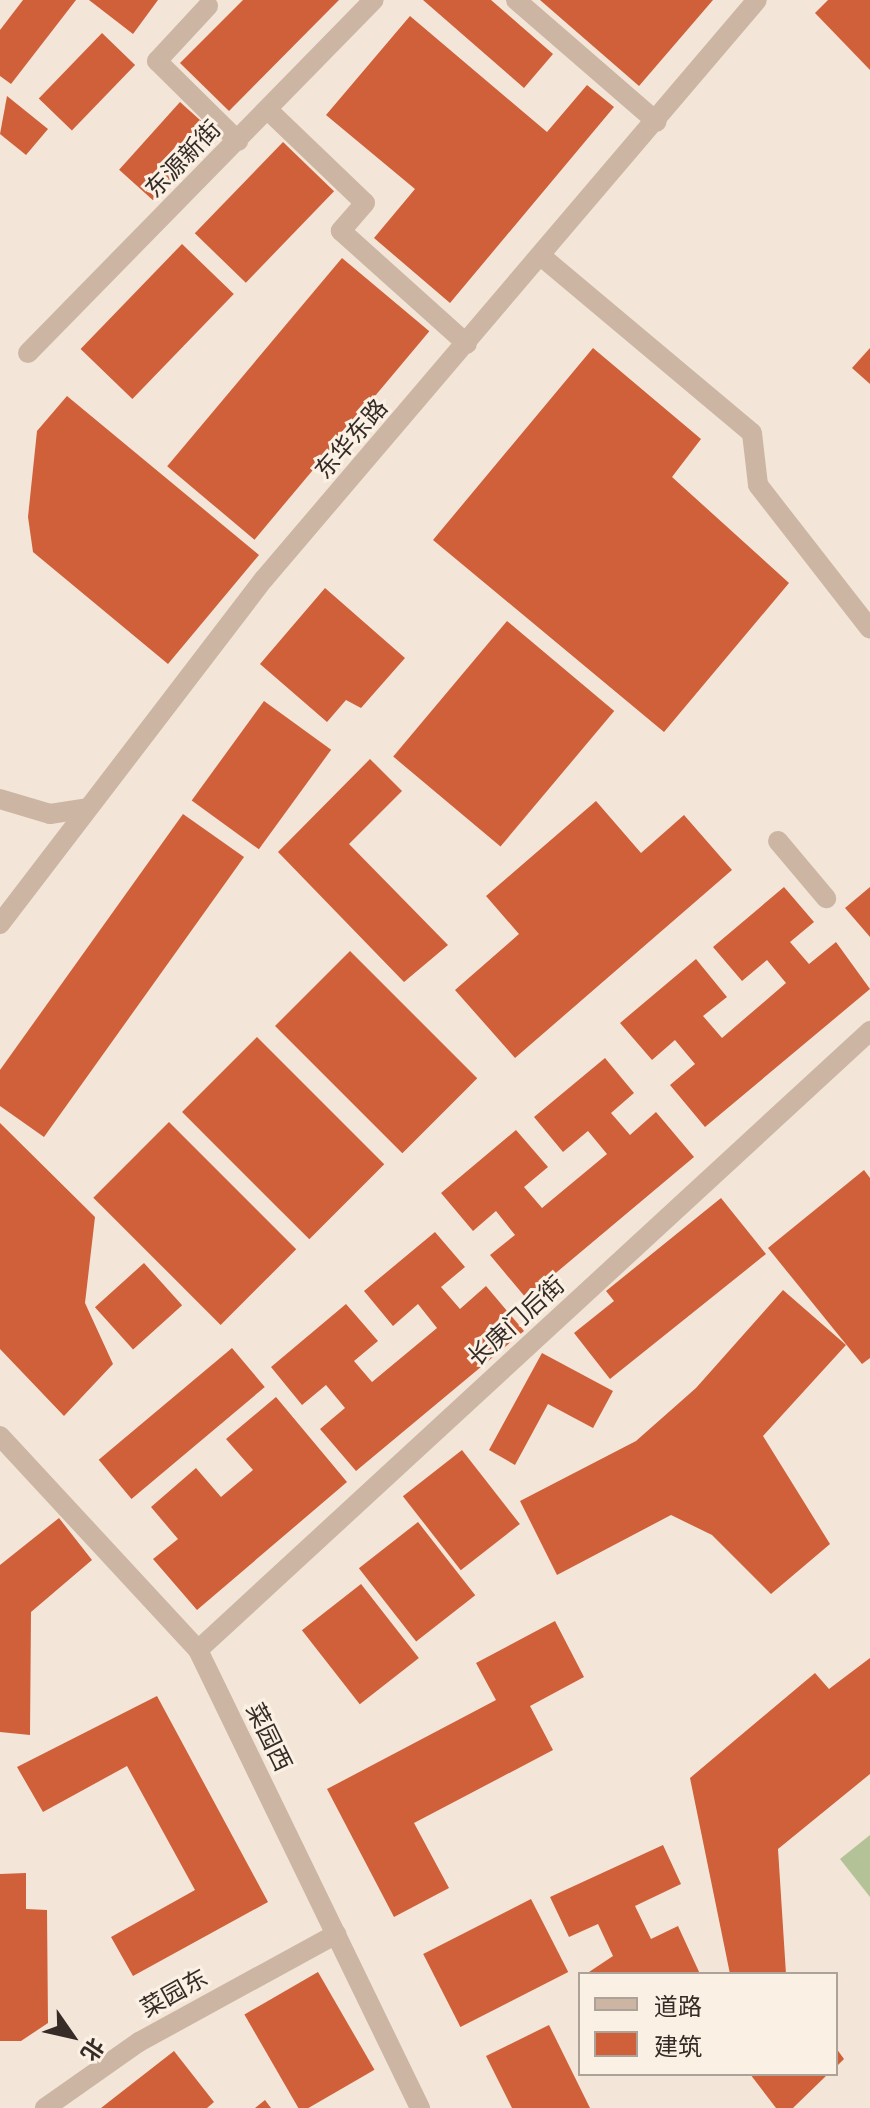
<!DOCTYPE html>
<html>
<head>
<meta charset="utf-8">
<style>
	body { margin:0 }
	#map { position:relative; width:870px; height:2108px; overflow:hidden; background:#f3e6d8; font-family:Montserrat,"Noto Sans SC",sans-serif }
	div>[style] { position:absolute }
	.green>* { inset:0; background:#b3c397 }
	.building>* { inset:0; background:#cf6039; transform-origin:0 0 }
	.service>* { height:20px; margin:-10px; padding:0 10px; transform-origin:10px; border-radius:10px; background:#ccb6a3 }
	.minor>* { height:20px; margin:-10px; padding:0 10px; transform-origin:10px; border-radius:10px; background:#ccb6a3 }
	.tertiary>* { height:20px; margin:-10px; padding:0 10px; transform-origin:10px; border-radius:10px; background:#ccb6a3 }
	span { translate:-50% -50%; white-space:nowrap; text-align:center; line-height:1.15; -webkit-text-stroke:6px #faf1e4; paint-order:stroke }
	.street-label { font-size:24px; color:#362b26 }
	.legend { position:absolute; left:578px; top:1972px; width:260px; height:104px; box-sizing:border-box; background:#faf1e4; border:2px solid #aca298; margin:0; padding:10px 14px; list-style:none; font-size:24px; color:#362b26 }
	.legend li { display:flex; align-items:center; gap:16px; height:40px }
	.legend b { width:40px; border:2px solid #aca298 }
	.north { position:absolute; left:32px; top:1996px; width:80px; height:80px; -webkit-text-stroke:6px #faf1e4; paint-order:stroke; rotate:124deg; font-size:22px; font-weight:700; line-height:32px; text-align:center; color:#362b26 }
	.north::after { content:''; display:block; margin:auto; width:28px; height:36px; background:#362b26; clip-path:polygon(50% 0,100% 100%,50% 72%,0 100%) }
</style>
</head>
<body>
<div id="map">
	<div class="green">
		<i style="clip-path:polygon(870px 1835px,870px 1897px,840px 1859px)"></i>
	</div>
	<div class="building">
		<i style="clip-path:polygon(23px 0,76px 0,11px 84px,0 76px,0 30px)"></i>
		<i style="clip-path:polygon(89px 0,158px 0,133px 34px)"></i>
		<i style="clip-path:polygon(243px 0,339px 0,229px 111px,180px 63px)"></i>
		<i style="clip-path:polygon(423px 0,491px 0,553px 54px,524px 88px)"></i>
		<i style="clip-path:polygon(540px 0,713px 0,639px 86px)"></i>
		<i style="clip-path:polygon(828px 0,870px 0,870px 70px,815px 13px)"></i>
		<i style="clip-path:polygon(410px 16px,547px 132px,587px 85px,614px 107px,450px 303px,374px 238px,415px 189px,326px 115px)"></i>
		<i style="left:102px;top:33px;width:46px;height:91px;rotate:44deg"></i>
		<i style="clip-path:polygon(7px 96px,48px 129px,26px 155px,0 134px)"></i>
		<i style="left:180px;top:102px;width:46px;height:91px;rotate:42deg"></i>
		<i style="left:283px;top:142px;width:71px;height:127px;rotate:44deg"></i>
		<i style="left:182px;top:244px;width:72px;height:146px;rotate:44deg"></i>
		<i style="left:342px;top:258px;width:114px;height:272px;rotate:40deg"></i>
		<i style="clip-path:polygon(593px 348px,701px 439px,672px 477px,789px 583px,664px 732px,433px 540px)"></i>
		<i style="clip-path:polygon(870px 348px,870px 384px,852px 368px)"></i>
		<i style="clip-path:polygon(67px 396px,259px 555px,168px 664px,33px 552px,28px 517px,37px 431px)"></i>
		<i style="clip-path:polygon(325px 588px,405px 658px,361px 708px,346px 700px,327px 722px,260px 664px)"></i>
		<i style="left:507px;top:621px;width:140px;height:177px;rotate:40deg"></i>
		<i style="left:264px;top:701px;width:83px;height:123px;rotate:36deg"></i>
		<i style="clip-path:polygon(370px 759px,402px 791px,349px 844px,448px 945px,404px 982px,278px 852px)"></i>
		<i style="clip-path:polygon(596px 801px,641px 853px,684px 815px,732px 870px,515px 1058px,455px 990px,519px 934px,486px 896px)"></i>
		<i style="clip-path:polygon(183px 814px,244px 857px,44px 1137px,0 1106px,0 1070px)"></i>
		<i style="clip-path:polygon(784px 887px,814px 922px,790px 942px,809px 964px,836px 942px,870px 989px,705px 1127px,670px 1085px,695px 1064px,675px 1040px,652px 1060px,620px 1023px,696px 959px,727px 997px,703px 1016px,722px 1038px,786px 983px,767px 960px,742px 981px,713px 947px)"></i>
		<i style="clip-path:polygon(870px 887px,870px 937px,845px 908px)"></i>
		<i style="left:350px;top:951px;width:180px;height:106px;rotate:45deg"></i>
		<i style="left:257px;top:1037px;width:180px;height:106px;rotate:45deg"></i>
		<i style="clip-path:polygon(605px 1058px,634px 1093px,611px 1113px,630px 1135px,656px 1112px,694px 1157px,526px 1298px,490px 1255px,515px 1235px,496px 1211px,473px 1231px,441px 1193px,516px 1130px,548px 1167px,524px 1187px,542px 1208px,607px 1154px,588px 1131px,563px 1152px,534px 1117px)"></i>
		<i style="left:169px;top:1122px;width:180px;height:107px;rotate:45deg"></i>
		<i style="clip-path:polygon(0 1123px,95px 1217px,85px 1303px,113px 1364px,64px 1416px,0 1349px)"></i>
		<i style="clip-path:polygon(864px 1170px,870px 1178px,870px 1358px,862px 1364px,768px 1248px)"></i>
		<i style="clip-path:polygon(721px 1198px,766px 1254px,610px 1379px,574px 1333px,614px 1301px,606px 1291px)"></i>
		<i style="clip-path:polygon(435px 1232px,465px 1267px,441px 1287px,460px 1309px,486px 1286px,524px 1331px,356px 1471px,320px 1429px,345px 1408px,326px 1385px,302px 1405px,271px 1367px,346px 1304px,378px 1341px,354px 1361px,372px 1382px,437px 1328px,418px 1304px,393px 1326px,364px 1291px)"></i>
		<i style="left:144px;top:1263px;width:57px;height:66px;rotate:48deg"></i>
		<i style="clip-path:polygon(783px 1290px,846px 1345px,763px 1436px,830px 1544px,771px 1594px,712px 1535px,671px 1515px,557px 1575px,520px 1501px,636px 1441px,696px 1388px)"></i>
		<i style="left:232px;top:1348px;width:51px;height:174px;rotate:50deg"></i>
		<i style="clip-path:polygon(542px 1353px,613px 1391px,593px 1428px,548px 1404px,515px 1465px,489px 1450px)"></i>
		<i style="clip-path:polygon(276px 1397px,347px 1482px,197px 1610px,153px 1559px,178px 1539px,151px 1507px,196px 1468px,221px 1497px,253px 1470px,226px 1439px)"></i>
		<i style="left:462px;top:1450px;width:94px;height:75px;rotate:52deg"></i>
		<i style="clip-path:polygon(59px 1518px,92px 1560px,31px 1612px,30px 1735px,0 1732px,0 1565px)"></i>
		<i style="left:418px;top:1522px;width:93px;height:75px;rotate:52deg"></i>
		<i style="left:361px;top:1584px;width:94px;height:75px;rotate:52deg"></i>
		<i style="clip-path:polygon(555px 1621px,584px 1677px,530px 1706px,553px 1750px,414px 1823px,449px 1888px,394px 1917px,327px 1789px,496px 1700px,476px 1663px)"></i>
		<i style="clip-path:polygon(870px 1658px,870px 1774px,778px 1849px,786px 1974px,730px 1974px,690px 1778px,815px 1673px,829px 1689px)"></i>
		<i style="clip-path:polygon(157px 1696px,268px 1902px,133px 1976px,111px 1937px,195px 1890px,127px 1766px,43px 1812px,17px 1767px)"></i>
		<i style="clip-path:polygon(663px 1845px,681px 1884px,635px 1906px,651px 1939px,678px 1926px,700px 1974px,586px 1974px,613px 1956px,598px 1924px,569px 1937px,550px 1897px)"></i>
		<i style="clip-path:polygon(26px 1873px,26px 1909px,47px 1910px,48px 2023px,21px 2041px,0 2041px,0 1874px)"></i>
		<i style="left:531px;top:1899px;width:82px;height:121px;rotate:63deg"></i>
		<i style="left:318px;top:1972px;width:113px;height:85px;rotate:60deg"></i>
		<i style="clip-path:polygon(549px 2025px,590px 2108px,512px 2108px,486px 2056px)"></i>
		<i style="clip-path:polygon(836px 2048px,844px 2059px,836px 2067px)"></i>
		<i style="clip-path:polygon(174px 2051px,214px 2102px,207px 2108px,101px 2108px)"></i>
		<i style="clip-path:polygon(750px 2074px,828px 2074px,793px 2108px,776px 2108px)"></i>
		<i style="clip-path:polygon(265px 2100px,271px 2108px,255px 2108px)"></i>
	</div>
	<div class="service">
		<i style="left:516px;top:0;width:186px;rotate:40.9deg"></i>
		<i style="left:208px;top:6px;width:75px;rotate:132.8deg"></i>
		<i style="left:157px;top:61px;width:114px;rotate:44.6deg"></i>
		<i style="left:268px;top:110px;width:134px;rotate:43.8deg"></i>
		<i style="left:365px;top:203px;width:37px;rotate:131deg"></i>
		<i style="left:341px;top:231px;width:169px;rotate:41.9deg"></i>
		<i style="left:541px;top:256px;width:275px;rotate:40deg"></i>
		<i style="left:752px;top:433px;width:52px;rotate:83.4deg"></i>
		<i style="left:758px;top:485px;width:182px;rotate:52.1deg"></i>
		<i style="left:28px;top:353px;width:494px;rotate:-45.6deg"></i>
		<i style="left:778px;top:841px;width:75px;rotate:49.9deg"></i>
		<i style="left:198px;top:1650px;width:914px;rotate:-42.65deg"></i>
	</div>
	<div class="minor">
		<i style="left:0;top:1436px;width:292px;rotate:47.2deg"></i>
		<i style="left:198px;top:1650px;width:509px;rotate:64.14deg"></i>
		<i style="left:45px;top:2108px;width:115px;rotate:-35.1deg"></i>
		<i style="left:139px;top:2042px;width:225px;rotate:-28.7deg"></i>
	</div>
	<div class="tertiary">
		<i style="left:0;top:799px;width:52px;rotate:16.7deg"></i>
		<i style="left:50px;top:814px;width:38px;rotate:-9deg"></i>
		<i style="left:0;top:924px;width:434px;rotate:-52.6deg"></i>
		<i style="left:264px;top:579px;width:760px;rotate:-49.59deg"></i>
	</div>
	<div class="street-label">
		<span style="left:183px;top:159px;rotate:-46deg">东源新街</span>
		<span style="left:351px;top:439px;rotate:-49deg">东华东路</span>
		<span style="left:516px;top:1321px;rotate:-42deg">长庚门后街</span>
		<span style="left:269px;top:1737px;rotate:64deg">菜园西</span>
		<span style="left:174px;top:1993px;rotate:-29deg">菜园东</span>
	</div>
	<ul class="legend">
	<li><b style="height:10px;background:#ccb6a3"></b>道路</li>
	<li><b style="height:22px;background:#cf6039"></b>建筑</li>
	</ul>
	<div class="north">北</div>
</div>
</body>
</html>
